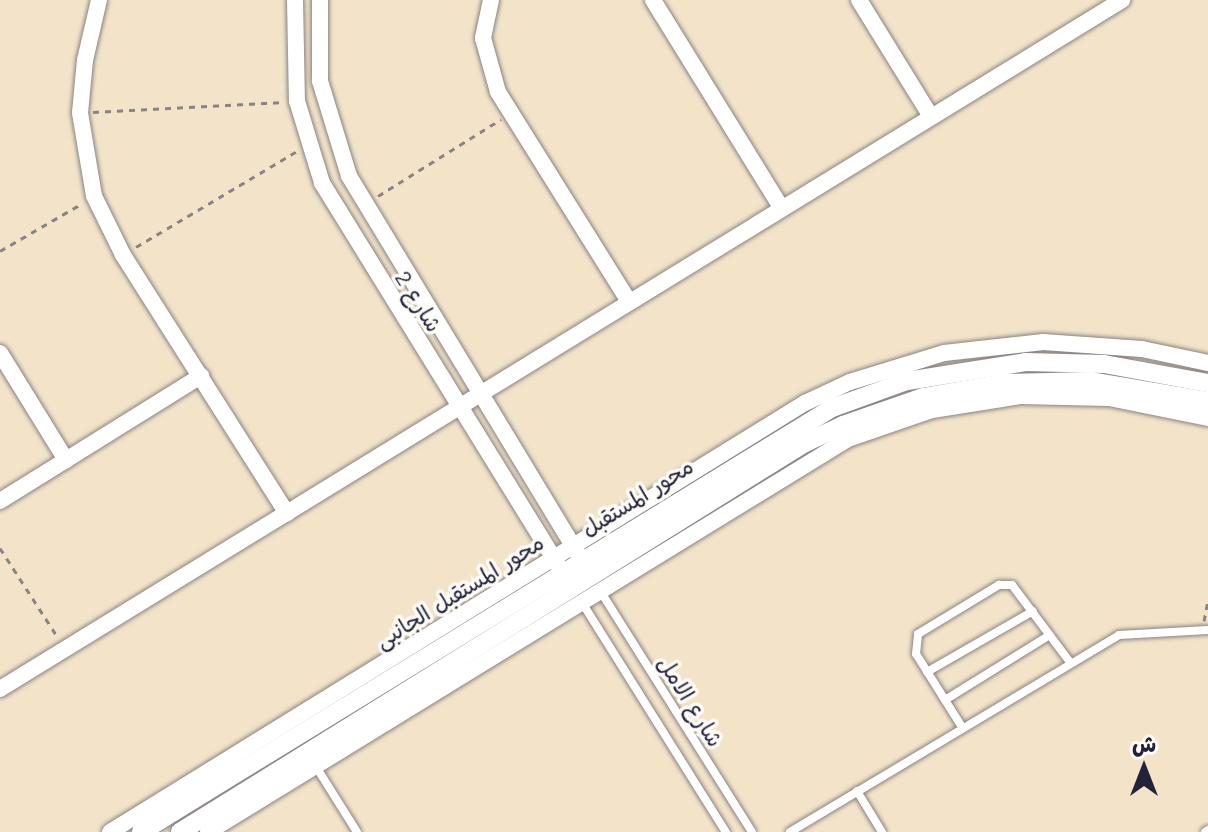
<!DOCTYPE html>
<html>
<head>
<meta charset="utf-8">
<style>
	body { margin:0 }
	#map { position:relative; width:1208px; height:832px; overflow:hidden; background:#f3e4c9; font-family:Mali,"Playpen Sans Arabic",sans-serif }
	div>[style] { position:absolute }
	.path>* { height:3px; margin-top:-1.5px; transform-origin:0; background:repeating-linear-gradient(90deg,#8a8382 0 6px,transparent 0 12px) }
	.roads { filter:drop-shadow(0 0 2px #8a8382) drop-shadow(0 0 2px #8a8382) }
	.service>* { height:8px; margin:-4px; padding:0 4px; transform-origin:4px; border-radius:4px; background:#fff }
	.minor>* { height:16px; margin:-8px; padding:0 8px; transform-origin:8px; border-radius:8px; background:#fff }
	.tertiary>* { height:18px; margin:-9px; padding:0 9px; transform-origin:9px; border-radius:9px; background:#fff }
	span { translate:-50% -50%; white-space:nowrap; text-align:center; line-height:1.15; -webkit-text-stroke:7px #fdfcf7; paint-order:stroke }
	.street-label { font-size:22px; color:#22223b }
	.north { position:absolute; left:1104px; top:728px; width:80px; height:80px; -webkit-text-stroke:6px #fdfcf7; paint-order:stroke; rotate:0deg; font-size:22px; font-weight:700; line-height:32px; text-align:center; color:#22223b }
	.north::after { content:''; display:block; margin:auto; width:28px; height:36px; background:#22223b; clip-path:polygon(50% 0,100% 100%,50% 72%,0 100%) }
</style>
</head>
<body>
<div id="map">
	<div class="path">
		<i style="left:93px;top:112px;width:188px;rotate:-3deg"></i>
		<i style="left:378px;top:196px;width:145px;rotate:-32deg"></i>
		<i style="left:136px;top:247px;width:187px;rotate:-30.8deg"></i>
		<i style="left:0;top:251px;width:94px;rotate:-30.1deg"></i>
		<i style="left:0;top:548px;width:105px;rotate:57.1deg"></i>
		<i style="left:1204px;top:621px;width:20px;rotate:-79deg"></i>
	</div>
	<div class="roads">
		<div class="service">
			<i style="left:599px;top:589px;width:287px;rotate:57.8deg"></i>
			<i style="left:581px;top:601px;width:273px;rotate:57.9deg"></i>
			<i style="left:927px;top:672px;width:122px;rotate:-29.9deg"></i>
			<i style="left:945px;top:700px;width:123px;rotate:-31.8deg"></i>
			<i style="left:962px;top:727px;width:86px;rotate:-122.2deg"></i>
			<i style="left:916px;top:654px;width:20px;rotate:-84deg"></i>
			<i style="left:918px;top:634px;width:95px;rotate:-31.2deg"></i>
			<i style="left:999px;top:585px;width:13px"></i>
			<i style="left:1012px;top:585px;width:95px;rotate:53.1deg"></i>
			<i style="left:315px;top:765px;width:79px;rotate:57.9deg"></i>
			<i style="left:857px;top:791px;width:48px;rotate:58.6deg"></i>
			<i style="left:790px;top:832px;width:383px;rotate:-30.9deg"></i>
			<i style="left:1119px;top:635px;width:89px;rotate:-3.2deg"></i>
			<i style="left:1205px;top:832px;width:4px;rotate:-34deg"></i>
		</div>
		<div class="minor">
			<i style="left:99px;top:0;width:62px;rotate:103.1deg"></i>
			<i style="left:85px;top:60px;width:53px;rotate:95.4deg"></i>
			<i style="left:80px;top:113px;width:84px;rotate:80.4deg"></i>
			<i style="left:94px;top:196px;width:66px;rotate:63.8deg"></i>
			<i style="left:123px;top:255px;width:306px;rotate:57.6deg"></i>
			<i style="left:295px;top:0;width:101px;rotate:88.9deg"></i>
			<i style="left:297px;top:101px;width:86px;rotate:73deg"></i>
			<i style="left:322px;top:183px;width:451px;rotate:58.3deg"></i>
			<i style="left:320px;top:0;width:81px;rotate:90deg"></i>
			<i style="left:320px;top:81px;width:99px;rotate:73deg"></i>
			<i style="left:349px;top:176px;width:442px;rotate:58.8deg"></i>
			<i style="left:491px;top:0;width:39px;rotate:102deg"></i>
			<i style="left:483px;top:38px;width:56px;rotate:74.5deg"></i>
			<i style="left:498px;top:92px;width:248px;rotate:58deg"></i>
			<i style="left:653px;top:0;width:243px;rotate:58.3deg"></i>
			<i style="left:859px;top:0;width:135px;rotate:58.3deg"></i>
			<i style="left:0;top:353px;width:126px;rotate:58.3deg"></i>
			<i style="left:0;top:501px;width:237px;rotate:-31.9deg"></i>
			<i style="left:0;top:689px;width:1317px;rotate:-31.55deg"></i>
			<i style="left:110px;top:832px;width:817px;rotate:-31.69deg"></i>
			<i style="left:805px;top:403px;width:50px;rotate:-25deg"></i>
			<i style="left:850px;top:382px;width:98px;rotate:-17.1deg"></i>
			<i style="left:944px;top:353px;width:100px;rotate:-6.3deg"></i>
			<i style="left:1043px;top:342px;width:99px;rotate:4deg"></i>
			<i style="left:1142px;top:349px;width:67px;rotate:12deg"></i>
			<i style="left:208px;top:832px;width:751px;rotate:-31.55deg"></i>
			<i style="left:848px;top:439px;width:89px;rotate:-19deg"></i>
			<i style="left:932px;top:410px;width:89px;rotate:-9deg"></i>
			<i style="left:1020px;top:396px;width:89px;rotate:1.3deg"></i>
			<i style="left:1109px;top:398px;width:101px;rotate:11.4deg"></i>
		</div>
		<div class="tertiary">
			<i style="left:141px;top:832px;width:811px;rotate:-31.53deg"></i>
			<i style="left:832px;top:408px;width:80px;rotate:-19.8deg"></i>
			<i style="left:907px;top:381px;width:120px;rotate:-9.1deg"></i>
			<i style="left:1025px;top:362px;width:79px;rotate:1.5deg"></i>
			<i style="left:1104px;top:364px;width:106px;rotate:10.4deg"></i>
			<i style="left:180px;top:832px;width:736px;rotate:-31.9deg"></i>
			<i style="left:805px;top:443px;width:42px;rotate:-25.3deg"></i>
			<i style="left:843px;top:425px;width:85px;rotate:-19.3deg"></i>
			<i style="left:923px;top:397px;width:84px;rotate:-9.6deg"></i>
			<i style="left:1006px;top:383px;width:85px;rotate:-1.3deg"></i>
			<i style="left:1091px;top:381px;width:119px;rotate:9.7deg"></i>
		</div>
	</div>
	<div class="street-label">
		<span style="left:419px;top:301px;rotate:58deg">شارع 2</span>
		<span style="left:637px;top:497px;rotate:-32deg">محور المستقبل</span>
		<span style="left:459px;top:591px;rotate:-32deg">محور المستقبل الجانبى</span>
		<span style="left:691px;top:701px;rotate:58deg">شارع الامل</span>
	</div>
	<div class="north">ش</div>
</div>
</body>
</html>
